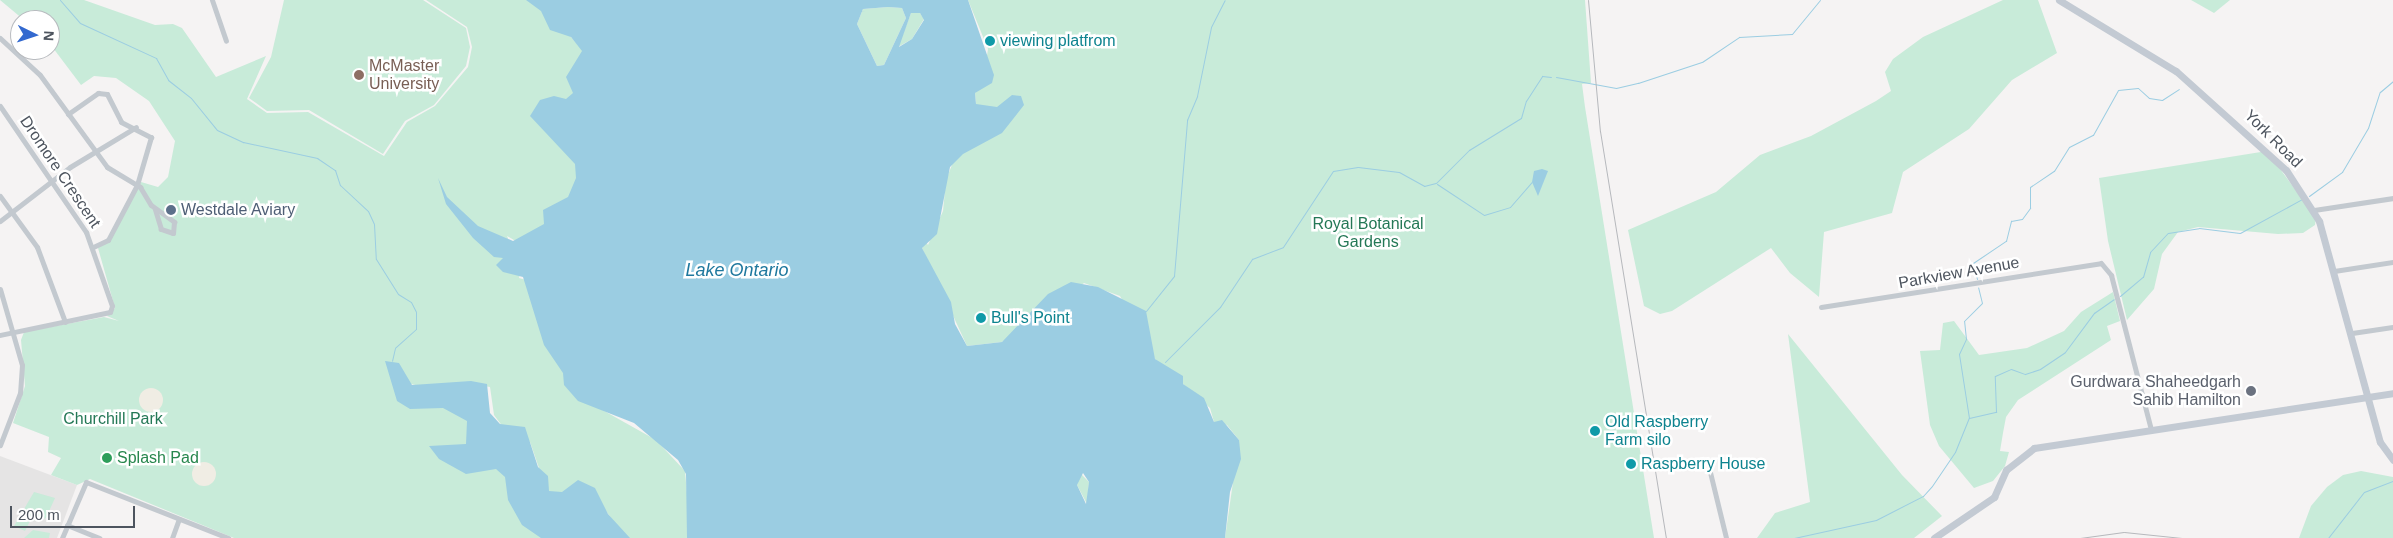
<!DOCTYPE html>
<html>
<head>
<meta charset="utf-8">
<style>
	body { margin:0 }
	#map { position:relative; width:2393px; height:538px; overflow:hidden; background:#f5f3f3; font-family:Helvetica,sans-serif }
	div>[style] { position:absolute }
	.education>* { inset:0; background:#e5e4e4 }
	.green>* { inset:0; background:#c8ebd9 }
	.sand>* { inset:0; background:#f0ede4 }
	.round { border-radius:50% }
	.water>* { inset:0; background:#9bcde2 }
	.stream>* { height:1px; margin:-0.5px; padding:0 0.5px; transform-origin:0.5px; border-radius:0.5px; background:#9bcde2 }
	.street>* { height:5px; margin:-2.5px; padding:0 2.5px; transform-origin:2.5px; border-radius:2.5px; background:#c3c9cf }
	.secondary>* { height:7px; margin:-3.5px; padding:0 3.5px; transform-origin:3.5px; border-radius:3.5px; background:#c3cad3 }
	.rail>* { height:1px; margin:-0.5px; padding:0 0.5px; transform-origin:0.5px; border-radius:0.5px; background:#b6b8bc }
	.dots>* { width:14px; height:14px; translate:-50% -50%; box-sizing:border-box; border:2px solid #fff; border-radius:50% }
	span { translate:-50% -50%; white-space:nowrap; text-align:center; line-height:1.15; -webkit-text-stroke:5px #fff; paint-order:stroke }
	.culture-label { font-size:16px; color:#0d838f }
	.left { translate:0 -50%; text-align:left }
	.education-label { font-size:16px; color:#785e54 }
	.street-label { font-size:16px; color:#4d545e }
	.service-label { font-size:16px; color:#4e5e75 }
	.park-label { font-size:16px; color:#247856 }
	.worship-label { font-size:16px; color:#5b616d }
	.right { translate:-100% -50%; text-align:right }
	.leisure-label { font-size:16px; color:#27864d }
	.water-label { font-size:18px; color:#1f789e; font-style:italic }
	.north { position:absolute; left:10px; top:10px; width:50px; height:50px; box-sizing:border-box; background:#fff; border:1px solid #b8bbbf; border-radius:50%; rotate:94deg; font-size:14px; font-weight:700; line-height:20px; text-align:center; color:#4d545e }
	.north::after { content:''; display:block; margin:auto; width:18px; height:22px; background:#3369cf; clip-path:polygon(50% 0,100% 100%,50% 72%,0 100%) }
	.scale { position:absolute; left:10px; top:506px; width:125px; height:22px; box-sizing:border-box; border:2px solid #4d545e; border-top:0; padding-left:6px; font-size:15px; line-height:18px; white-space:nowrap; color:#4d545e; -webkit-text-stroke:4px #fff; paint-order:stroke }
</style>
</head>
<body>
<div id="map">
	<div class="education">
		<i style="clip-path:polygon(0 456px,77px 485px,57px 538px,0 538px)"></i>
	</div>
	<div class="green">
		<i style="clip-path:polygon(0 0,84px 0,155px 25px,173px 24px,182px 28px,216px 77px,266px 56px,247px 99px,267px 113px,308px 112px,384px 156px,407px 122px,435px 106px,468px 67px,472px 47px,467px 27px,426px 0,538px 0,586px 54px,580px 181px,547px 227px,519px 243px,507px 236px,521px 270px,519px 278px,526px 280px,590px 403px,656px 440px,685px 471px,691px 538px,626px 538px,603px 507px,547px 491px,530px 442px,503px 427px,494px 415px,490px 387px,474px 384px,437px 390px,394px 380px,471px 416px,550px 538px,234px 538px,90px 479px,77px 485px,51px 475px,61px 458px,48px 452px,49px 437px,13px 423px,25px 386px,21px 340px,24px 332px,104px 317px,119px 321px,107px 316px,115px 308px,98px 248px,110px 240px,141px 182px,158px 187px,168px 177px,175px 141px,149px 101px,116px 78px,94px 76px,81px 85px,50px 44px,50px 20px,24px 20px)"></i>
		<i style="clip-path:polygon(284px 0,423px 0,466px 28px,470px 47px,466px 66px,434px 105px,405px 121px,383px 154px,309px 110px,267px 111px,249px 98px,271px 57px)"></i>
		<i style="clip-path:polygon(968px 0,1585px 0,1591px 83px,1582px 84px,1585px 107px,1654px 538px,1225px 538px,1239px 440px,1227px 425px,1214px 422px,1210px 408px,1155px 359px,1120px 296px,1084px 283px,1002px 342px,967px 346px,922px 248px,926px 242px,928px 245px,943px 211px,946px 180px,976px 104px,975px 93px,992px 72px,986px 62px,988px 49px)"></i>
		<i style="clip-path:polygon(2003px 0,2038px 0,2057px 53px,2012px 80px,1969px 129px,1903px 172px,1892px 213px,1824px 232px,1819px 297px,1790px 273px,1771px 248px,1672px 311px,1660px 314px,1644px 306px,1628px 230px,1716px 192px,1760px 155px,1811px 136px,1876px 101px,1891px 91px,1885px 72px,1893px 59px,1923px 37px)"></i>
		<i style="clip-path:polygon(2191px 0,2230px 0,2214px 13px)"></i>
		<i style="clip-path:polygon(888px 7px,902px 8px,906px 18px,884px 65px,877px 66px,857px 24px,863px 9px)"></i>
		<i style="clip-path:polygon(911px 13px,920px 13px,924px 19px,912px 39px,898px 47px)"></i>
		<i style="clip-path:polygon(2267px 151px,2316px 218px,2315px 225px,2303px 233px,2278px 234px,2198px 227px,2178px 232px,2162px 254px,2154px 289px,2127px 320px,2108px 241px,2099px 178px)"></i>
		<i style="clip-path:polygon(2113px 292px,2120px 321px,2107px 326px,2111px 340px,2018px 400px,2006px 417px,2003px 433px,2000px 451px,2009px 452px,2005px 466px,1993px 481px,1974px 488px,1939px 446px,1930px 425px,1920px 351px,1940px 350px,1943px 323px,1954px 321px,1979px 355px,2027px 348px,2064px 331px,2081px 312px)"></i>
		<i style="clip-path:polygon(1788px 334px,1902px 475px,1942px 516px,1914px 538px,1757px 538px,1775px 513px,1810px 502px)"></i>
		<i style="clip-path:polygon(2361px 471px,2393px 477px,2393px 538px,2299px 538px,2311px 506px,2327px 487px,2343px 475px)"></i>
		<i style="clip-path:polygon(1080px 473px,1089px 482px,1087px 504px,1077px 485px)"></i>
		<i style="clip-path:polygon(34px 492px,55px 498px,46px 518px,30px 521px,25px 531px,14px 526px)"></i>
		<i style="clip-path:polygon(33px 530px,50px 533px,49px 538px,24px 538px)"></i>
	</div>
	<div class="sand">
		<i class="round" style="left:139px;top:388px;width:24px;height:24px"></i>
		<i class="round" style="left:192px;top:462px;width:24px;height:24px"></i>
	</div>
	<div class="water">
		<i style="clip-path:polygon(evenodd,526px 0,968px 0,994px 75px,992px 83px,975px 93px,976px 104px,997px 107px,1012px 95px,1021px 96px,1024px 105px,1002px 133px,963px 154px,950px 167px,937px 234px,922px 248px,951px 302px,955px 324px,967px 346px,1002px 342px,1048px 294px,1071px 282px,1098px 287px,1146px 311px,1155px 359px,1183px 376px,1183px 384px,1204px 398px,1214px 422px,1222px 420px,1239px 440px,1241px 459px,1230px 492px,1225px 538px,687px 538px,686px 474px,678px 460px,634px 423px,578px 401px,564px 385px,563px 373px,544px 345px,523px 277px,503px 272px,496px 265px,503px 258px,494px 257px,473px 238px,446px 204px,438px 178px,447px 197px,478px 226px,513px 241px,544px 224px,543px 210px,568px 197px,576px 178px,575px 164px,530px 116px,540px 100px,554px 96px,566px 99px,573px 93px,566px 77px,582px 51px,571px 37px,550px 30px,541px 11px,526px 0,888px 7px,902px 8px,906px 18px,884px 65px,877px 66px,857px 24px,863px 9px,888px 7px,526px 0,911px 13px,920px 13px,924px 20px,912px 39px,899px 47px,911px 13px,526px 0,1083px 473px,1089px 482px,1086px 504px,1077px 485px,1083px 473px)"></i>
		<i style="clip-path:polygon(1542px 169px,1548px 171px,1538px 196px,1532px 182px,1534px 171px)"></i>
		<i style="clip-path:polygon(385px 361px,399px 363px,412px 385px,471px 381px,487px 384px,490px 413px,500px 424px,525px 427px,538px 467px,548px 476px,549px 491px,562px 492px,578px 480px,595px 488px,608px 514px,630px 538px,541px 538px,522px 525px,508px 500px,505px 477px,496px 469px,466px 474px,439px 459px,429px 446px,466px 444px,467px 421px,443px 408px,410px 409px,397px 401px)"></i>
	</div>
	<div class="stream">
		<i style="left:60px;top:0;width:30px;rotate:49deg"></i>
		<i style="left:80px;top:23px;width:84px;rotate:24.7deg"></i>
		<i style="left:156px;top:58px;width:25px;rotate:61deg"></i>
		<i style="left:168px;top:80px;width:29px;rotate:38deg"></i>
		<i style="left:191px;top:98px;width:41px;rotate:50.9deg"></i>
		<i style="left:217px;top:130px;width:29px;rotate:25deg"></i>
		<i style="left:243px;top:142px;width:76px;rotate:12.2deg"></i>
		<i style="left:317px;top:158px;width:22px;rotate:34deg"></i>
		<i style="left:335px;top:170px;width:16px;rotate:72deg"></i>
		<i style="left:340px;top:185px;width:38px;rotate:43deg"></i>
		<i style="left:368px;top:211px;width:14px;rotate:65deg"></i>
		<i style="left:374px;top:224px;width:35px;rotate:87deg"></i>
		<i style="left:376px;top:259px;width:41px;rotate:57.8deg"></i>
		<i style="left:398px;top:294px;width:15px;rotate:32deg"></i>
		<i style="left:411px;top:302px;width:11px;rotate:63deg"></i>
		<i style="left:416px;top:312px;width:17px;rotate:90deg"></i>
		<i style="left:416px;top:329px;width:28px;rotate:138deg"></i>
		<i style="left:395px;top:348px;width:13px;rotate:103deg"></i>
		<i style="left:1556px;top:77px;width:61px;rotate:10.4deg"></i>
		<i style="left:1616px;top:88px;width:23px;rotate:-13deg"></i>
		<i style="left:1638px;top:83px;width:67px;rotate:-18.2deg"></i>
		<i style="left:1702px;top:62px;width:45px;rotate:-34deg"></i>
		<i style="left:1739px;top:37px;width:53px;rotate:-3.2deg"></i>
		<i style="left:1792px;top:34px;width:44px;rotate:-50.5deg"></i>
		<i style="left:1437px;top:184px;width:56px;rotate:33.4deg"></i>
		<i style="left:1484px;top:215px;width:27px;rotate:-17deg"></i>
		<i style="left:1510px;top:207px;width:33px;rotate:-49deg"></i>
		<i style="left:2309px;top:196px;width:41px;rotate:-36deg"></i>
		<i style="left:2342px;top:172px;width:51px;rotate:-59.4deg"></i>
		<i style="left:2368px;top:128px;width:38px;rotate:-72deg"></i>
		<i style="left:2380px;top:92px;width:17px;rotate:-40deg"></i>
		<i style="left:1977px;top:279px;width:16px;rotate:-104deg"></i>
		<i style="left:1973px;top:263px;width:40px;rotate:-34deg"></i>
		<i style="left:2006px;top:241px;width:21px;rotate:-76deg"></i>
		<i style="left:2011px;top:221px;width:11px;rotate:-10deg"></i>
		<i style="left:2022px;top:219px;width:14px;rotate:-54deg"></i>
		<i style="left:2030px;top:208px;width:21px;rotate:-90deg"></i>
		<i style="left:2030px;top:187px;width:29px;rotate:-34deg"></i>
		<i style="left:2054px;top:171px;width:28px;rotate:-58deg"></i>
		<i style="left:2069px;top:147px;width:27px;rotate:-27deg"></i>
		<i style="left:2093px;top:135px;width:51px;rotate:-60.9deg"></i>
		<i style="left:2118px;top:90px;width:20px;rotate:-6deg"></i>
		<i style="left:2138px;top:88px;width:15px;rotate:42deg"></i>
		<i style="left:2149px;top:98px;width:13px;rotate:9deg"></i>
		<i style="left:2162px;top:100px;width:20px;rotate:-33deg"></i>
		<i style="left:2120px;top:296px;width:30px;rotate:-40deg"></i>
		<i style="left:2143px;top:277px;width:26px;rotate:-74deg"></i>
		<i style="left:2150px;top:252px;width:26px;rotate:-47deg"></i>
		<i style="left:2168px;top:233px;width:31px;rotate:-9deg"></i>
		<i style="left:2199px;top:228px;width:41px;rotate:7deg"></i>
		<i style="left:2240px;top:233px;width:71px;rotate:-28.7deg"></i>
		<i style="left:1146px;top:311px;width:45px;rotate:-51.3deg"></i>
		<i style="left:1174px;top:276px;width:157px;rotate:-85.2deg"></i>
		<i style="left:1187px;top:120px;width:26px;rotate:-67deg"></i>
		<i style="left:1197px;top:96px;width:70px;rotate:-78.5deg"></i>
		<i style="left:1211px;top:27px;width:30px;rotate:-63deg"></i>
		<i style="left:1165px;top:362px;width:78px;rotate:-45deg"></i>
		<i style="left:1220px;top:307px;width:58px;rotate:-56.3deg"></i>
		<i style="left:1252px;top:259px;width:33px;rotate:-21deg"></i>
		<i style="left:1283px;top:247px;width:91px;rotate:-56.7deg"></i>
		<i style="left:1333px;top:171px;width:25px;rotate:-9deg"></i>
		<i style="left:1358px;top:167px;width:41px;rotate:7deg"></i>
		<i style="left:1399px;top:172px;width:29px;rotate:29deg"></i>
		<i style="left:1424px;top:186px;width:12px;rotate:-14deg"></i>
		<i style="left:1436px;top:183px;width:47px;rotate:-45deg"></i>
		<i style="left:1469px;top:150px;width:61px;rotate:-31.6deg"></i>
		<i style="left:1521px;top:118px;width:18px;rotate:-74deg"></i>
		<i style="left:1526px;top:101px;width:30px;rotate:-57deg"></i>
		<i style="left:1542px;top:76px;width:9px;rotate:6deg"></i>
		<i style="left:1969px;top:418px;width:28px;rotate:-13deg"></i>
		<i style="left:1996px;top:412px;width:36px;rotate:-92deg"></i>
		<i style="left:1995px;top:376px;width:17px;rotate:-24deg"></i>
		<i style="left:2011px;top:369px;width:15px;rotate:20deg"></i>
		<i style="left:2025px;top:374px;width:16px;rotate:-18deg"></i>
		<i style="left:2040px;top:369px;width:30px;rotate:-34deg"></i>
		<i style="left:2065px;top:352px;width:49px;rotate:-53.4deg"></i>
		<i style="left:2094px;top:313px;width:24px;rotate:-35deg"></i>
		<i style="left:1794px;top:538px;width:84px;rotate:-12.4deg"></i>
		<i style="left:1876px;top:520px;width:53px;rotate:-27.1deg"></i>
		<i style="left:1923px;top:496px;width:13px;rotate:-48deg"></i>
		<i style="left:1932px;top:486px;width:41px;rotate:-55.9deg"></i>
		<i style="left:1955px;top:452px;width:37px;rotate:-68deg"></i>
		<i style="left:1969px;top:418px;width:65px;rotate:-98.9deg"></i>
		<i style="left:1959px;top:354px;width:17px;rotate:-65deg"></i>
		<i style="left:1966px;top:339px;width:18px;rotate:-96deg"></i>
		<i style="left:1964px;top:321px;width:25px;rotate:-45deg"></i>
		<i style="left:1982px;top:303px;width:16px;rotate:-104deg"></i>
		<i style="left:2328px;top:538px;width:58px;rotate:-52deg"></i>
		<i style="left:2364px;top:492px;width:31px;rotate:-21deg"></i>
	</div>
	<div class="street">
		<i style="left:212px;top:0;width:43px;rotate:71.1deg"></i>
		<i style="left:0;top:38px;width:54px;rotate:42.8deg"></i>
		<i style="left:40px;top:75px;width:114px;rotate:53.9deg"></i>
		<i style="left:107px;top:167px;width:39px;rotate:31deg"></i>
		<i style="left:140px;top:187px;width:21px;rotate:59deg"></i>
		<i style="left:151px;top:205px;width:29px;rotate:36deg"></i>
		<i style="left:174px;top:222px;width:11px;rotate:95deg"></i>
		<i style="left:173px;top:233px;width:13px;rotate:-162deg"></i>
		<i style="left:161px;top:229px;width:21px;rotate:-107deg"></i>
		<i style="left:0;top:106px;width:153px;rotate:55.7deg"></i>
		<i style="left:86px;top:232px;width:78px;rotate:70.6deg"></i>
		<i style="left:112px;top:306px;width:6px;rotate:108deg"></i>
		<i style="left:110px;top:312px;width:112px;rotate:168.2deg"></i>
		<i style="left:68px;top:114px;width:37px;rotate:-35deg"></i>
		<i style="left:98px;top:93px;width:9px;rotate:6deg"></i>
		<i style="left:107px;top:94px;width:31px;rotate:63deg"></i>
		<i style="left:121px;top:122px;width:34px;rotate:27deg"></i>
		<i style="left:151px;top:137px;width:50px;rotate:106.3deg"></i>
		<i style="left:137px;top:185px;width:62px;rotate:117.8deg"></i>
		<i style="left:108px;top:240px;width:17px;rotate:155deg"></i>
		<i style="left:0;top:196px;width:63px;rotate:54deg"></i>
		<i style="left:37px;top:247px;width:80px;rotate:69.5deg"></i>
		<i style="left:2314px;top:210px;width:80px;rotate:-8.6deg"></i>
		<i style="left:0;top:221px;width:88px;rotate:-37.6deg"></i>
		<i style="left:70px;top:167px;width:77px;rotate:-31.2deg"></i>
		<i style="left:2334px;top:271px;width:60px;rotate:-8.7deg"></i>
		<i style="left:0;top:289px;width:79px;rotate:73.9deg"></i>
		<i style="left:22px;top:365px;width:28px;rotate:94deg"></i>
		<i style="left:20px;top:393px;width:56px;rotate:111deg"></i>
		<i style="left:1821px;top:307px;width:283px;rotate:-8.9deg"></i>
		<i style="left:2101px;top:263px;width:16px;rotate:50deg"></i>
		<i style="left:2111px;top:275px;width:160px;rotate:75.5deg"></i>
		<i style="left:2352px;top:333px;width:41px;rotate:-8.3deg"></i>
		<i style="left:1709px;top:468px;width:72px;rotate:76.3deg"></i>
		<i style="left:67px;top:525px;width:35px;rotate:22deg"></i>
		<i style="left:62px;top:538px;width:61px;rotate:-66.8deg"></i>
		<i style="left:86px;top:482px;width:153px;rotate:21.5deg"></i>
		<i style="left:172px;top:538px;width:20px;rotate:-70deg"></i>
	</div>
	<div class="secondary">
		<i style="left:2059px;top:0;width:137px;rotate:31.3deg"></i>
		<i style="left:2176px;top:71px;width:148px;rotate:42deg"></i>
		<i style="left:2286px;top:170px;width:61px;rotate:57.1deg"></i>
		<i style="left:2319px;top:221px;width:229px;rotate:74.6deg"></i>
		<i style="left:2380px;top:442px;width:22px;rotate:54deg"></i>
		<i style="left:1934px;top:538px;width:73px;rotate:-34.3deg"></i>
		<i style="left:1994px;top:497px;width:30px;rotate:-66deg"></i>
		<i style="left:2006px;top:470px;width:36px;rotate:-38deg"></i>
		<i style="left:2034px;top:448px;width:363px;rotate:-8.7deg"></i>
	</div>
	<div class="rail">
		<i style="left:1588px;top:0;width:132px;rotate:84.8deg"></i>
		<i style="left:1600px;top:131px;width:412px;rotate:80.8deg"></i>
		<i style="left:2080px;top:538px;width:44px;rotate:-7.8deg"></i>
		<i style="left:2124px;top:532px;width:58px;rotate:5.9deg"></i>
	</div>
	<div class="dots">
		<i style="left:990px;top:41px;background:#0f9aa8"></i>
		<i style="left:359px;top:75px;background:#8d6e63"></i>
		<i style="left:171px;top:210px;background:#5c6f8a"></i>
		<i style="left:981px;top:318px;background:#0f9aa8"></i>
		<i style="left:2251px;top:391px;background:#6b7280"></i>
		<i style="left:1595px;top:431px;background:#0f9aa8"></i>
		<i style="left:107px;top:458px;background:#2e9e5b"></i>
		<i style="left:1631px;top:464px;background:#0f9aa8"></i>
	</div>
	<div class="culture-label">
		<span class="left" style="left:1000px;top:41px">viewing platfrom</span>
		<span class="left" style="left:991px;top:318px">Bull's Point</span>
		<span class="left" style="left:1605px;top:431px">Old Raspberry<br>Farm silo</span>
		<span class="left" style="left:1641px;top:464px">Raspberry House</span>
	</div>
	<div class="education-label">
		<span class="left" style="left:369px;top:75px">McMaster<br>University</span>
	</div>
	<div class="street-label">
		<span style="left:2273px;top:139px;rotate:45deg">York Road</span>
		<span style="left:60px;top:172px;rotate:56deg">Dromore Crescent</span>
		<span style="left:1959px;top:273px;rotate:-10deg">Parkview Avenue</span>
	</div>
	<div class="service-label">
		<span class="left" style="left:181px;top:210px">Westdale Aviary</span>
	</div>
	<div class="park-label">
		<span style="left:1368px;top:233px">Royal Botanical<br>Gardens</span>
		<span style="left:113px;top:419px">Churchill Park</span>
	</div>
	<div class="worship-label">
		<span class="right" style="left:2241px;top:391px">Gurdwara Shaheedgarh<br>Sahib Hamilton</span>
	</div>
	<div class="leisure-label">
		<span class="left" style="left:117px;top:458px">Splash Pad</span>
	</div>
	<div class="water-label">
		<span style="left:737px;top:270px">Lake Ontario</span>
	</div>
	<div class="north">N</div>
	<div class="scale">200 m</div>
</div>
</body>
</html>
